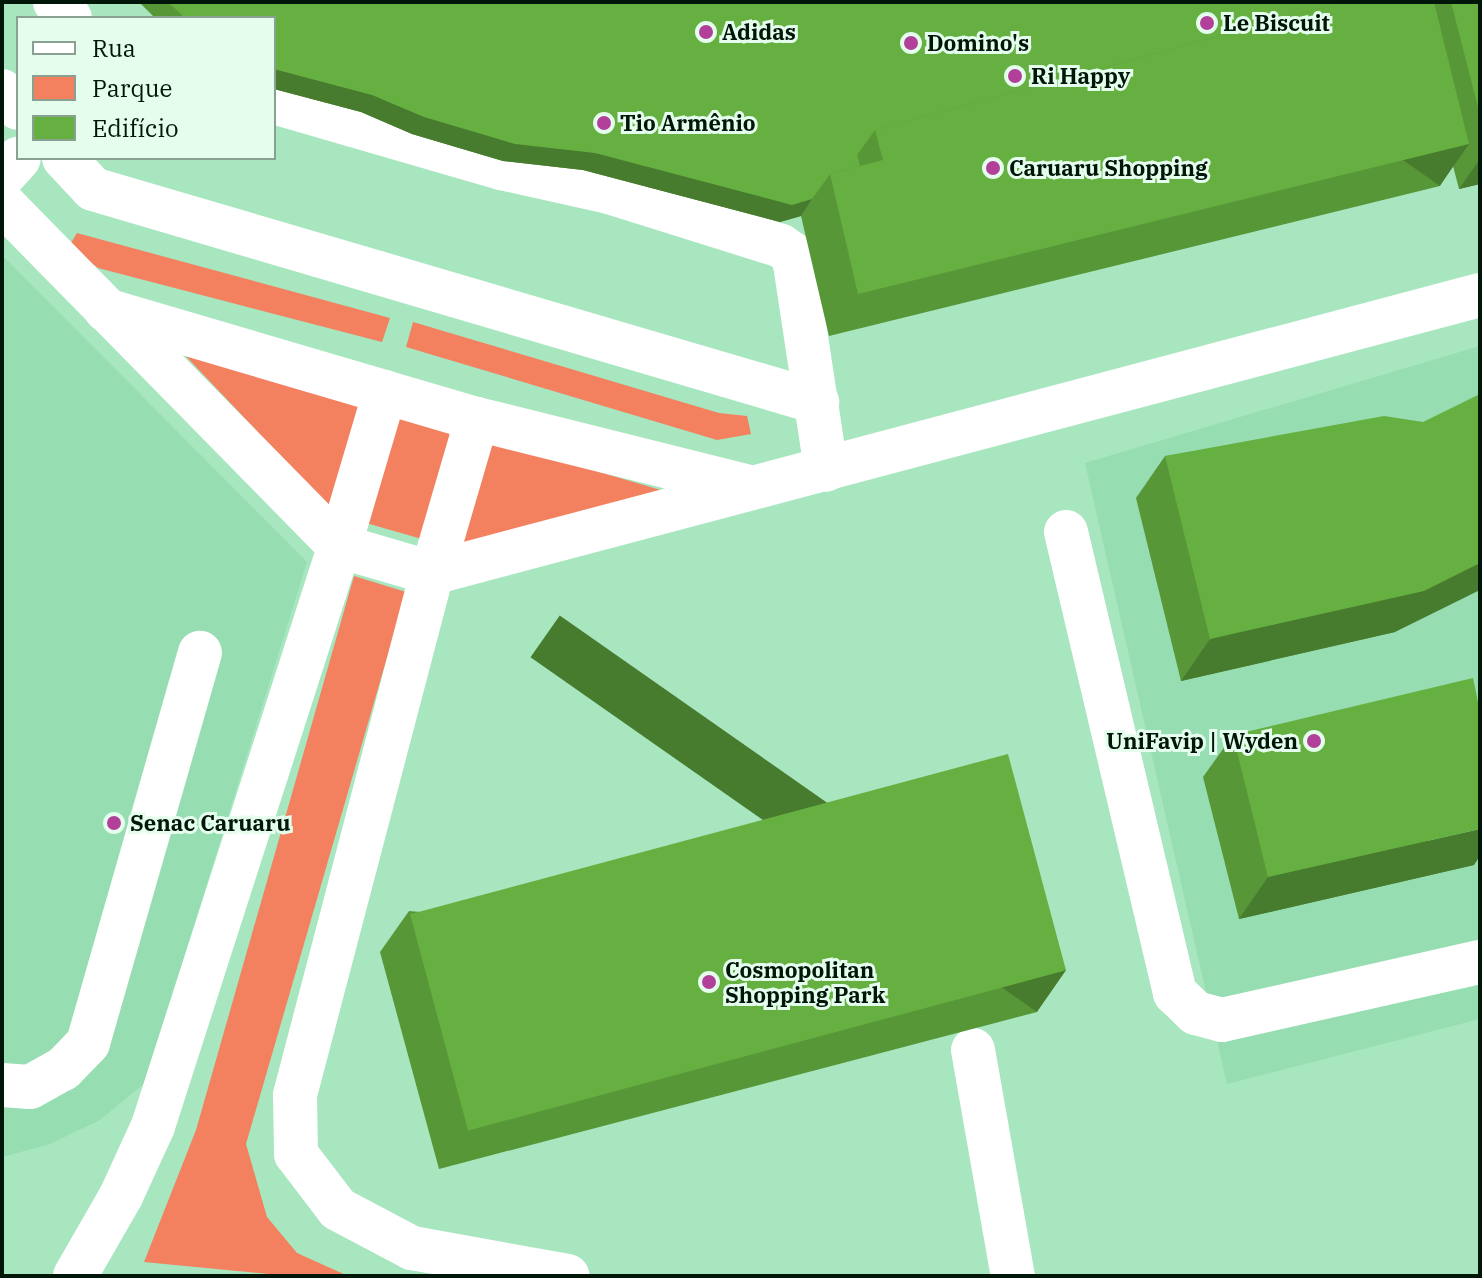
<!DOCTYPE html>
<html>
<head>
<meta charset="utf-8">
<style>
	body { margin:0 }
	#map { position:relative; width:1482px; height:1278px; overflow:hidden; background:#a7e6bf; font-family:"IBM Plex Serif",serif }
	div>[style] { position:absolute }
	.built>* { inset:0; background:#97ddb2 }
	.green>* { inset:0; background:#f38160; transform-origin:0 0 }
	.minor>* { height:44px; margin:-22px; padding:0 22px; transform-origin:22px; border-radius:22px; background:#fff }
	.wall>* { inset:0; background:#589738 }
	.shaded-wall>* { inset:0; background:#477b2e; transform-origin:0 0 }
	.building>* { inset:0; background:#66b041; transform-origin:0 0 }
	.dots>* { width:22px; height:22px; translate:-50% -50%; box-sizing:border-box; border:4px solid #e4fded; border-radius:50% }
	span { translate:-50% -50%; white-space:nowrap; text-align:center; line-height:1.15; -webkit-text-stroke:6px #e4fded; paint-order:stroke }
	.poi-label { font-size:22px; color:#001608; font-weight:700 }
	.left { translate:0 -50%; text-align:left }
	.right { translate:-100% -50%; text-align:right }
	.frame { position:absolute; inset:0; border:4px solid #001608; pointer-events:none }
	.legend { position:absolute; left:16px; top:16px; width:260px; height:144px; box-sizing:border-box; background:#e4fded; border:2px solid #89a191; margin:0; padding:10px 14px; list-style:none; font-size:24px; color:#001608 }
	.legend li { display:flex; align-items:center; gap:16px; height:40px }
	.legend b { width:40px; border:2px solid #89a191 }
</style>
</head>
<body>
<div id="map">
	<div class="built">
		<i style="clip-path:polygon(2px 255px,307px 562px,145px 1083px,100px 1120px,50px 1144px,2px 1157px)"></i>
		<i style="clip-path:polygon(1480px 346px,1480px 1019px,1227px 1084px,1085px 463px)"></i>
	</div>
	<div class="green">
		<i style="clip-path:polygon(77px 233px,390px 318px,382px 342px,98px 268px,69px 246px)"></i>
		<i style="clip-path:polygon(413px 322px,719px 413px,747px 416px,751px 434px,717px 440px,406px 347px)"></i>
		<i style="clip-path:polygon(179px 349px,362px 403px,331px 509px)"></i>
		<i style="left:396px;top:412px;width:59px;height:115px;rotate:16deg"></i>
		<i style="clip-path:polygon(490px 440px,664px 491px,458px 546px)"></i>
		<i style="clip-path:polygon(354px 576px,406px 592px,246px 1144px,267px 1217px,297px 1253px,348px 1276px,289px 1276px,144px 1262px,196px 1130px)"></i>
	</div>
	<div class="minor">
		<i style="left:55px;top:2px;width:22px;rotate:47deg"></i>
		<i style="left:2px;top:91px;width:23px;rotate:47deg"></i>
		<i style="left:274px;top:102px;width:236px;rotate:16.2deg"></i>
		<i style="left:501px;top:168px;width:111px;rotate:12.5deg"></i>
		<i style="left:609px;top:192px;width:180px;rotate:17.4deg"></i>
		<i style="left:781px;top:246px;width:12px;rotate:35deg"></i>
		<i style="left:791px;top:253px;width:12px;rotate:70deg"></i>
		<i style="left:795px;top:264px;width:208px;rotate:81.4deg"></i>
		<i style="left:64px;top:158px;width:42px;rotate:46.9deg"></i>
		<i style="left:93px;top:189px;width:755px;rotate:16.39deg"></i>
		<i style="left:2px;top:177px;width:25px;rotate:-48deg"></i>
		<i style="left:2px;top:203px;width:481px;rotate:45.5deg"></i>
		<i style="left:339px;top:546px;width:97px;rotate:16.2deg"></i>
		<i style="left:432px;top:573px;width:1084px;rotate:-14.86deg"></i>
		<i style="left:106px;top:310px;width:387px;rotate:16.4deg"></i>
		<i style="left:477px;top:419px;width:276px;rotate:14deg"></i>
		<i style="left:477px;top:419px;width:160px;rotate:106.3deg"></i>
		<i style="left:432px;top:573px;width:540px;rotate:104.71deg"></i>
		<i style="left:295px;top:1095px;width:59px;rotate:89deg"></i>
		<i style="left:296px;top:1154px;width:69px;rotate:52.6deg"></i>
		<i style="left:338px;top:1209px;width:84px;rotate:27.8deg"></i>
		<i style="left:412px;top:1248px;width:158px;rotate:10.2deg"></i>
		<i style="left:1066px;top:532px;width:474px;rotate:76.7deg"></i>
		<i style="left:1175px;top:993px;width:29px;rotate:44deg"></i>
		<i style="left:1196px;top:1013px;width:27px;rotate:15deg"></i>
		<i style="left:1222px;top:1020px;width:264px;rotate:-12.7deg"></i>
		<i style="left:973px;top:1050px;width:230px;rotate:80deg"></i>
		<i style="left:2px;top:1085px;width:28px;rotate:4deg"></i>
		<i style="left:30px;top:1087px;width:38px;rotate:-29deg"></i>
		<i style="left:63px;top:1069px;width:36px;rotate:-46deg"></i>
		<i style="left:88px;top:1043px;width:406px;rotate:-74deg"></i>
		<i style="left:75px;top:1276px;width:92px;rotate:-60.1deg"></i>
		<i style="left:121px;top:1196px;width:77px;rotate:-65.4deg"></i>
		<i style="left:153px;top:1126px;width:601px;rotate:-72.17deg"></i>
		<i style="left:337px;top:554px;width:169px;rotate:-73.5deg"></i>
	</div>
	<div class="wall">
		<i style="clip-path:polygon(139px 2px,1480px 2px,1480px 184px,1459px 189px,1453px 166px,1440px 186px,829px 336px,801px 216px,780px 222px,583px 170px,503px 161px,412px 134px,361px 112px,274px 89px,274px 18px,155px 18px)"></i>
		<i style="clip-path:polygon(1423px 422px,1395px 632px,1181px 681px,1136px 498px,1165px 456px)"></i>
		<i style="clip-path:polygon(1233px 735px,1474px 865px,1239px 919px,1203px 777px)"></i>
		<i style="clip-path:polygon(409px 911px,1066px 970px,1037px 1012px,439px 1169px,380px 952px)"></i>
	</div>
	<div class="shaded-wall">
		<i style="clip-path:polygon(274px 69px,595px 153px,812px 199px,801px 216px,780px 222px,583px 170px,503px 161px,412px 134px,361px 112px,274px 89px)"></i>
		<i style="left:1469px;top:144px;width:51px;height:629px;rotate:125deg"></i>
		<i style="clip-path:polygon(1480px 159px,1480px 184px,1459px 189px)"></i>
		<i style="clip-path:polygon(1480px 563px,1480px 590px,1395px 632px,1181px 681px,1210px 639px)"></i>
		<i style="clip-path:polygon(1480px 829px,1480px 856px,1474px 865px,1239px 919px,1268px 877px)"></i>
		<i style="left:1066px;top:970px;width:51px;height:618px;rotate:125deg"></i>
	</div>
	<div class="building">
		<i style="clip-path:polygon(168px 2px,1343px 2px,875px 130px,857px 155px,860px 166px,830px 174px,812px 199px,792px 205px,595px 153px,515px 144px,424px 117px,372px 95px,274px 69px,274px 18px,185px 18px)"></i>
		<i style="clip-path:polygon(1343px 2px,1434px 2px,1469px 144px,858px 294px,830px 174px,883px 160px,875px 130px)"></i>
		<i style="clip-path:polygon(1451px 2px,1480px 2px,1480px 115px)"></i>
		<i style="clip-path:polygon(1480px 394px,1480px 563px,1424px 591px,1210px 639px,1165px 456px,1384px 416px,1423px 422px)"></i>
		<i style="clip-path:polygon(1473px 678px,1480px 712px,1480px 829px,1268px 877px,1233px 735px)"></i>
		<i style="left:1008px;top:754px;width:224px;height:619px;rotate:75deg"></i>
	</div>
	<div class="dots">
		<i style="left:1207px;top:23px;background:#b2409a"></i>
		<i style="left:706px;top:32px;background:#b2409a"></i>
		<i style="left:911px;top:43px;background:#b2409a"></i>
		<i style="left:1015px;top:76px;background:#b2409a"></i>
		<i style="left:604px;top:123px;background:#b2409a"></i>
		<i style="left:993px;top:168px;background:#b2409a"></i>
		<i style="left:1314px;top:741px;background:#b2409a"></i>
		<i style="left:114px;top:823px;background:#b2409a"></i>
		<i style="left:709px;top:982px;background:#b2409a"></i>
	</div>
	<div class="poi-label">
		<span class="left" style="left:1223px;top:23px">Le Biscuit</span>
		<span class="left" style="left:722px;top:32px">Adidas</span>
		<span class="left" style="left:927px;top:43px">Domino's</span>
		<span class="left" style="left:1031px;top:76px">Ri Happy</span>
		<span class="left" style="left:620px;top:123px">Tio Armênio</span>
		<span class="left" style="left:1009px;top:168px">Caruaru Shopping</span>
		<span class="right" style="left:1298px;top:741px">UniFavip | Wyden</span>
		<span class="left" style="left:130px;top:823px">Senac Caruaru</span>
		<span class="left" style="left:725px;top:982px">Cosmopolitan<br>Shopping Park</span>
	</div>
	<div class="frame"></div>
	<ul class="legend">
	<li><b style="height:10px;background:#fff"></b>Rua</li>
	<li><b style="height:22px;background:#f38160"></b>Parque</li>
	<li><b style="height:22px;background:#66b041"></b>Edifício</li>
	</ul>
</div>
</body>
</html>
